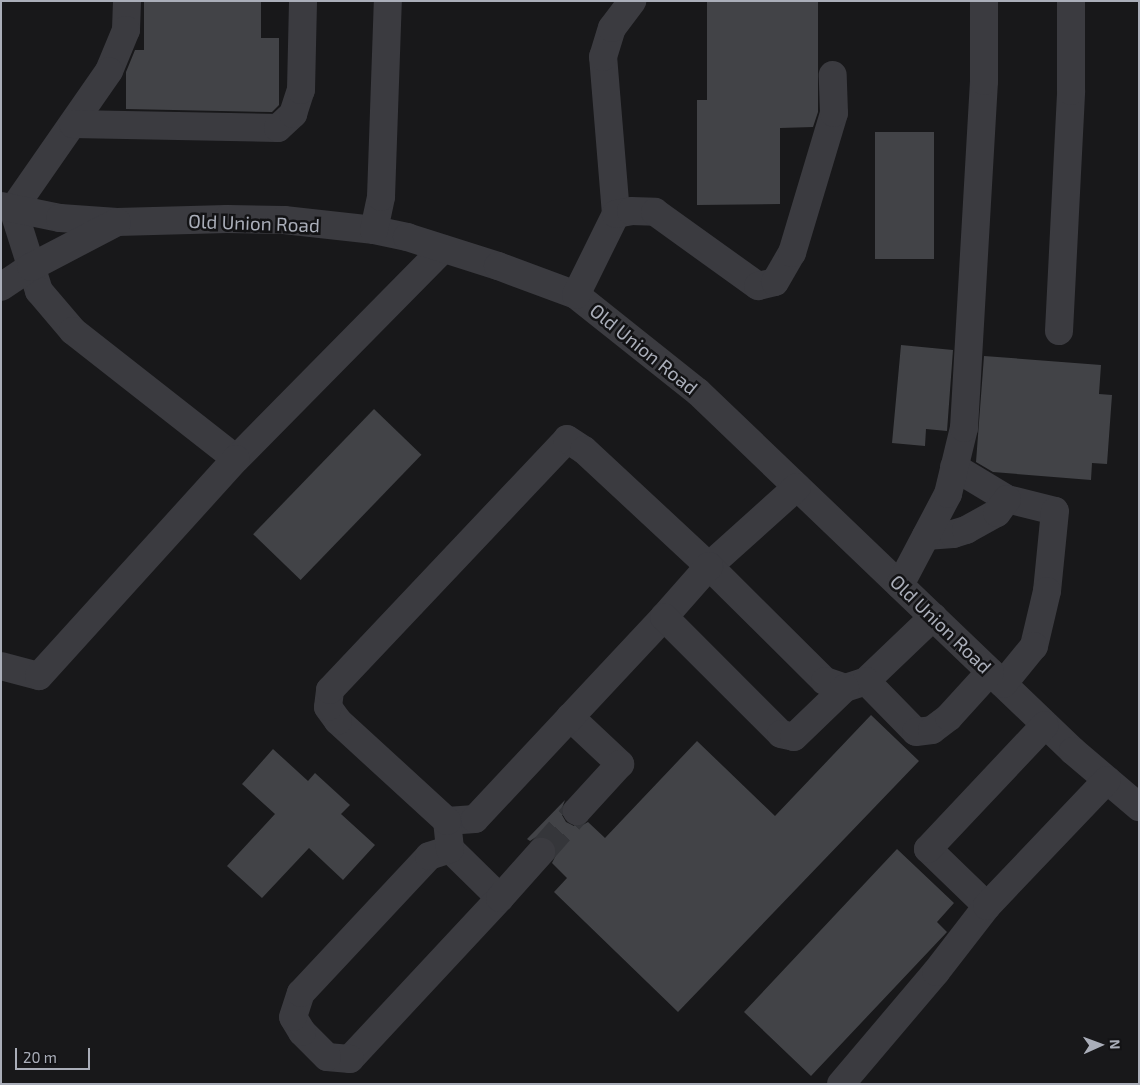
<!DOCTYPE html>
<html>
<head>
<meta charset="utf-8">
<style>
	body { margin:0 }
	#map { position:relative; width:1140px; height:1085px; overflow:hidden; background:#18181a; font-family:"Exo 2",sans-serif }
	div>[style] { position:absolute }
	.building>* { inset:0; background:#424347; transform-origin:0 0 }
	.minor-tunnel>* { height:28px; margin-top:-14px; transform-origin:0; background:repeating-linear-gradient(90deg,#35363a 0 28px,transparent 0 42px) }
	.minor>* { height:28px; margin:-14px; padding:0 14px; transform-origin:14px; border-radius:14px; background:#3b3b40 }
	span { translate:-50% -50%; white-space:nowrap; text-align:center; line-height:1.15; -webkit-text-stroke:5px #131315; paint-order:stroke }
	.street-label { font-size:19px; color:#aaaeb9 }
	.frame { position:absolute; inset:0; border:2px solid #aaaeb9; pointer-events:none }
	.north { position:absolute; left:1075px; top:1020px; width:50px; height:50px; -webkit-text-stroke:4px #131315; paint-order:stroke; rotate:88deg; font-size:14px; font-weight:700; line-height:20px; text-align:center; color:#aaaeb9 }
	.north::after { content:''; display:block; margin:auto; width:18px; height:22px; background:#aaaeb9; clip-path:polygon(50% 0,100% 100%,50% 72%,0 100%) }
	.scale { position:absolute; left:15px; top:1048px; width:75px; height:22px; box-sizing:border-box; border:2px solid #aaaeb9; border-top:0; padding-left:6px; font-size:15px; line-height:18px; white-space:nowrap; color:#aaaeb9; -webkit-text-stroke:4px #131315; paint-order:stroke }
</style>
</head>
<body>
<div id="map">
	<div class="building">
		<i style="clip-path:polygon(144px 1px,261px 1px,261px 38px,279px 38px,279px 105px,272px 112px,126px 109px,126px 72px,135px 50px,144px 50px)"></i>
		<i style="clip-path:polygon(707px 1px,818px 1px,818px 112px,813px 127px,780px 128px,780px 204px,697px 205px,697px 100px,707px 100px)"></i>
		<i style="left:875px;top:132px;width:59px;height:127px"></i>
		<i style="clip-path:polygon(901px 345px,953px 350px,947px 431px,926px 429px,925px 446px,892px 443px)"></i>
		<i style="clip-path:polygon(984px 356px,1101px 365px,1099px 394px,1112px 395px,1107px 464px,1092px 463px,1091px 480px,993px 472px,976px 462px)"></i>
		<i style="left:374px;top:409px;width:66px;height:174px;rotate:44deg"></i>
		<i style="clip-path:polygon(871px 715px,919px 761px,678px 1012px,554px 892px,567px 878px,552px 863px,556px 855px,556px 847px,552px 841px,544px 837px,536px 837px,530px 841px,527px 839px,565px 800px,562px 808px,562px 815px,566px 822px,574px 826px,581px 826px,588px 822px,605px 838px,697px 741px,775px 816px)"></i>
		<i style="clip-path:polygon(273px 749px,308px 781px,315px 773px,350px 805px,341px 814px,375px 845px,343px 880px,309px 848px,262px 898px,227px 866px,275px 814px,242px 784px)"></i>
		<i style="clip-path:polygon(897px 849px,954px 903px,937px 922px,947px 932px,811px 1076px,744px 1012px)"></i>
	</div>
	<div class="minor-tunnel">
		<i style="left:541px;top:852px;width:55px;rotate:-48.7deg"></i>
	</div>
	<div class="minor">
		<i style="left:127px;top:1px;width:29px;rotate:92deg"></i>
		<i style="left:126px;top:30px;width:44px;rotate:112.5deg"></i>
		<i style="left:109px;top:71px;width:168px;rotate:124.8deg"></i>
		<i style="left:13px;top:209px;width:86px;rotate:72.4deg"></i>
		<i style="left:39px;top:291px;width:52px;rotate:49.6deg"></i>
		<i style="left:73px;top:331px;width:207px;rotate:38.1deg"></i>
		<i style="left:236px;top:459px;width:295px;rotate:-45.4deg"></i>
		<i style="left:73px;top:124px;width:205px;rotate:1.1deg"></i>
		<i style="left:278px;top:128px;width:21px;rotate:-43deg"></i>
		<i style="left:293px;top:114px;width:25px;rotate:-72deg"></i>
		<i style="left:301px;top:90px;width:89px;rotate:-88.7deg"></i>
		<i style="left:1px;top:206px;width:60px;rotate:11.5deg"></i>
		<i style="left:60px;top:218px;width:57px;rotate:4deg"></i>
		<i style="left:117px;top:222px;width:110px;rotate:-1.6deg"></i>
		<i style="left:227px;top:219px;width:57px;rotate:1deg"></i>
		<i style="left:284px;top:220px;width:91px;rotate:6.3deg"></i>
		<i style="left:374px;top:230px;width:34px;rotate:12deg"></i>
		<i style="left:407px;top:237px;width:96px;rotate:17.7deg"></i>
		<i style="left:498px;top:266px;width:83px;rotate:20.4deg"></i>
		<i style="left:576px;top:295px;width:156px;rotate:38.5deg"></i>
		<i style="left:698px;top:392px;width:519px;rotate:43.75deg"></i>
		<i style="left:1073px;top:751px;width:87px;rotate:40.3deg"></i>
		<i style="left:616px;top:214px;width:158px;rotate:-94.7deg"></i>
		<i style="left:603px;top:57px;width:30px;rotate:-73deg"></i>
		<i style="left:612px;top:28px;width:34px;rotate:-53deg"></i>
		<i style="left:374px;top:230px;width:34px;rotate:-78deg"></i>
		<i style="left:381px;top:197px;width:196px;rotate:-88deg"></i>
		<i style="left:1px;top:287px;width:36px;rotate:-34deg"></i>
		<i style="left:31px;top:267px;width:97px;rotate:-27.6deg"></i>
		<i style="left:576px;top:295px;width:90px;rotate:-63.7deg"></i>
		<i style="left:616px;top:214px;width:15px;rotate:-11deg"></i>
		<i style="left:631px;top:211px;width:24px;rotate:2deg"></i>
		<i style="left:655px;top:212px;width:127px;rotate:35.7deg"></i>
		<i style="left:758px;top:286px;width:17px;rotate:-13deg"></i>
		<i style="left:775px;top:282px;width:34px;rotate:-60deg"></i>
		<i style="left:792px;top:253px;width:146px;rotate:-73.3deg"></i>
		<i style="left:834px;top:113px;width:38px;rotate:-92deg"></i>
		<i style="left:1059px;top:331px;width:240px;rotate:-87.1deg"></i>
		<i style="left:1071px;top:91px;width:90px;rotate:-90deg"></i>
		<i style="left:954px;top:467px;width:62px;rotate:31.1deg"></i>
		<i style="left:1007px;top:499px;width:49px;rotate:14deg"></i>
		<i style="left:1055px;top:511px;width:80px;rotate:95.7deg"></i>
		<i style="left:1047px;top:591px;width:57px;rotate:103.3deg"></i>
		<i style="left:1034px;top:646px;width:49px;rotate:129.2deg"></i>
		<i style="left:797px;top:487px;width:118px;rotate:138.1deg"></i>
		<i style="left:709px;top:566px;width:163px;rotate:44.8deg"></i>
		<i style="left:825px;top:681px;width:21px;rotate:19deg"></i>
		<i style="left:845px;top:688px;width:22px;rotate:-18deg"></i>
		<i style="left:866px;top:681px;width:93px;rotate:-43.7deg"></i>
		<i style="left:926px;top:536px;width:27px;rotate:-4deg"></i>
		<i style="left:953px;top:534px;width:14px;rotate:-17deg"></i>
		<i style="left:966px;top:530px;width:35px;rotate:-29deg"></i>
		<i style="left:997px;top:513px;width:17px;rotate:-54deg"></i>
		<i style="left:900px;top:585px;width:103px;rotate:-62.2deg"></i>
		<i style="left:948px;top:494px;width:68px;rotate:-76.4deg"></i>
		<i style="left:964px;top:428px;width:348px;rotate:-86.7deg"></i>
		<i style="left:984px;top:81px;width:80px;rotate:-90deg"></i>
		<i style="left:1px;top:666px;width:39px;rotate:15deg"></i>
		<i style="left:39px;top:676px;width:293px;rotate:-47.8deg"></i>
		<i style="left:866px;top:681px;width:71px;rotate:45.6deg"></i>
		<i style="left:916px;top:732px;width:16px;rotate:-7deg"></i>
		<i style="left:932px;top:730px;width:21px;rotate:-37deg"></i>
		<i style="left:949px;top:717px;width:61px;rotate:-47.7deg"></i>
		<i style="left:570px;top:717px;width:69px;rotate:43.2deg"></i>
		<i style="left:620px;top:764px;width:64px;rotate:132.5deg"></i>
		<i style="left:447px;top:821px;width:28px;rotate:-4deg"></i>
		<i style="left:475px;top:819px;width:277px;rotate:-46.9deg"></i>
		<i style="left:450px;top:849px;width:70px;rotate:44.4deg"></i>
		<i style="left:500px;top:898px;width:220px;rotate:133deg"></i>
		<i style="left:350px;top:1059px;width:23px;rotate:-175deg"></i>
		<i style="left:327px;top:1057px;width:35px;rotate:-135deg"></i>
		<i style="left:302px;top:1032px;width:17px;rotate:-121deg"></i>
		<i style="left:293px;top:1017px;width:25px;rotate:-72deg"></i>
		<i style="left:301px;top:993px;width:187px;rotate:-46.9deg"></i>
		<i style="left:429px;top:856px;width:22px;rotate:-18deg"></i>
		<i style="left:450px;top:849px;width:28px;rotate:-96deg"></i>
		<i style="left:447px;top:821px;width:148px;rotate:-137.5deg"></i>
		<i style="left:338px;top:721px;width:17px;rotate:-126deg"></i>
		<i style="left:328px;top:707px;width:17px;rotate:-83deg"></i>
		<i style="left:330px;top:690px;width:345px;rotate:-46.6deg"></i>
		<i style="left:567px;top:439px;width:20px;rotate:33deg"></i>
		<i style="left:584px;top:450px;width:171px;rotate:42.9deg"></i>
		<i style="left:709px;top:566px;width:68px;rotate:131.4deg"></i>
		<i style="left:664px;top:617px;width:165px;rotate:45deg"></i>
		<i style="left:781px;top:734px;width:13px;rotate:13deg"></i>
		<i style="left:794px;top:737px;width:71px;rotate:-43.9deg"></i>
		<i style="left:500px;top:898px;width:62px;rotate:-48.3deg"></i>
		<i style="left:987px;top:906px;width:82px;rotate:-136deg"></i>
		<i style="left:928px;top:849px;width:170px;rotate:-46.7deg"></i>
		<i style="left:841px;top:1084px;width:147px;rotate:-49.7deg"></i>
		<i style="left:936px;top:972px;width:83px;rotate:-52.3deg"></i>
		<i style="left:987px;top:906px;width:174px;rotate:-46.4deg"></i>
	</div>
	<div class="street-label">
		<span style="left:254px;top:223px;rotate:2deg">Old Union Road</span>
		<span style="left:644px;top:349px;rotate:39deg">Old Union Road</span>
		<span style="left:941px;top:624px;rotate:44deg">Old Union Road</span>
	</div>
	<div class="frame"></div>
	<div class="north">N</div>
	<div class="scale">20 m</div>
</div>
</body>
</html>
